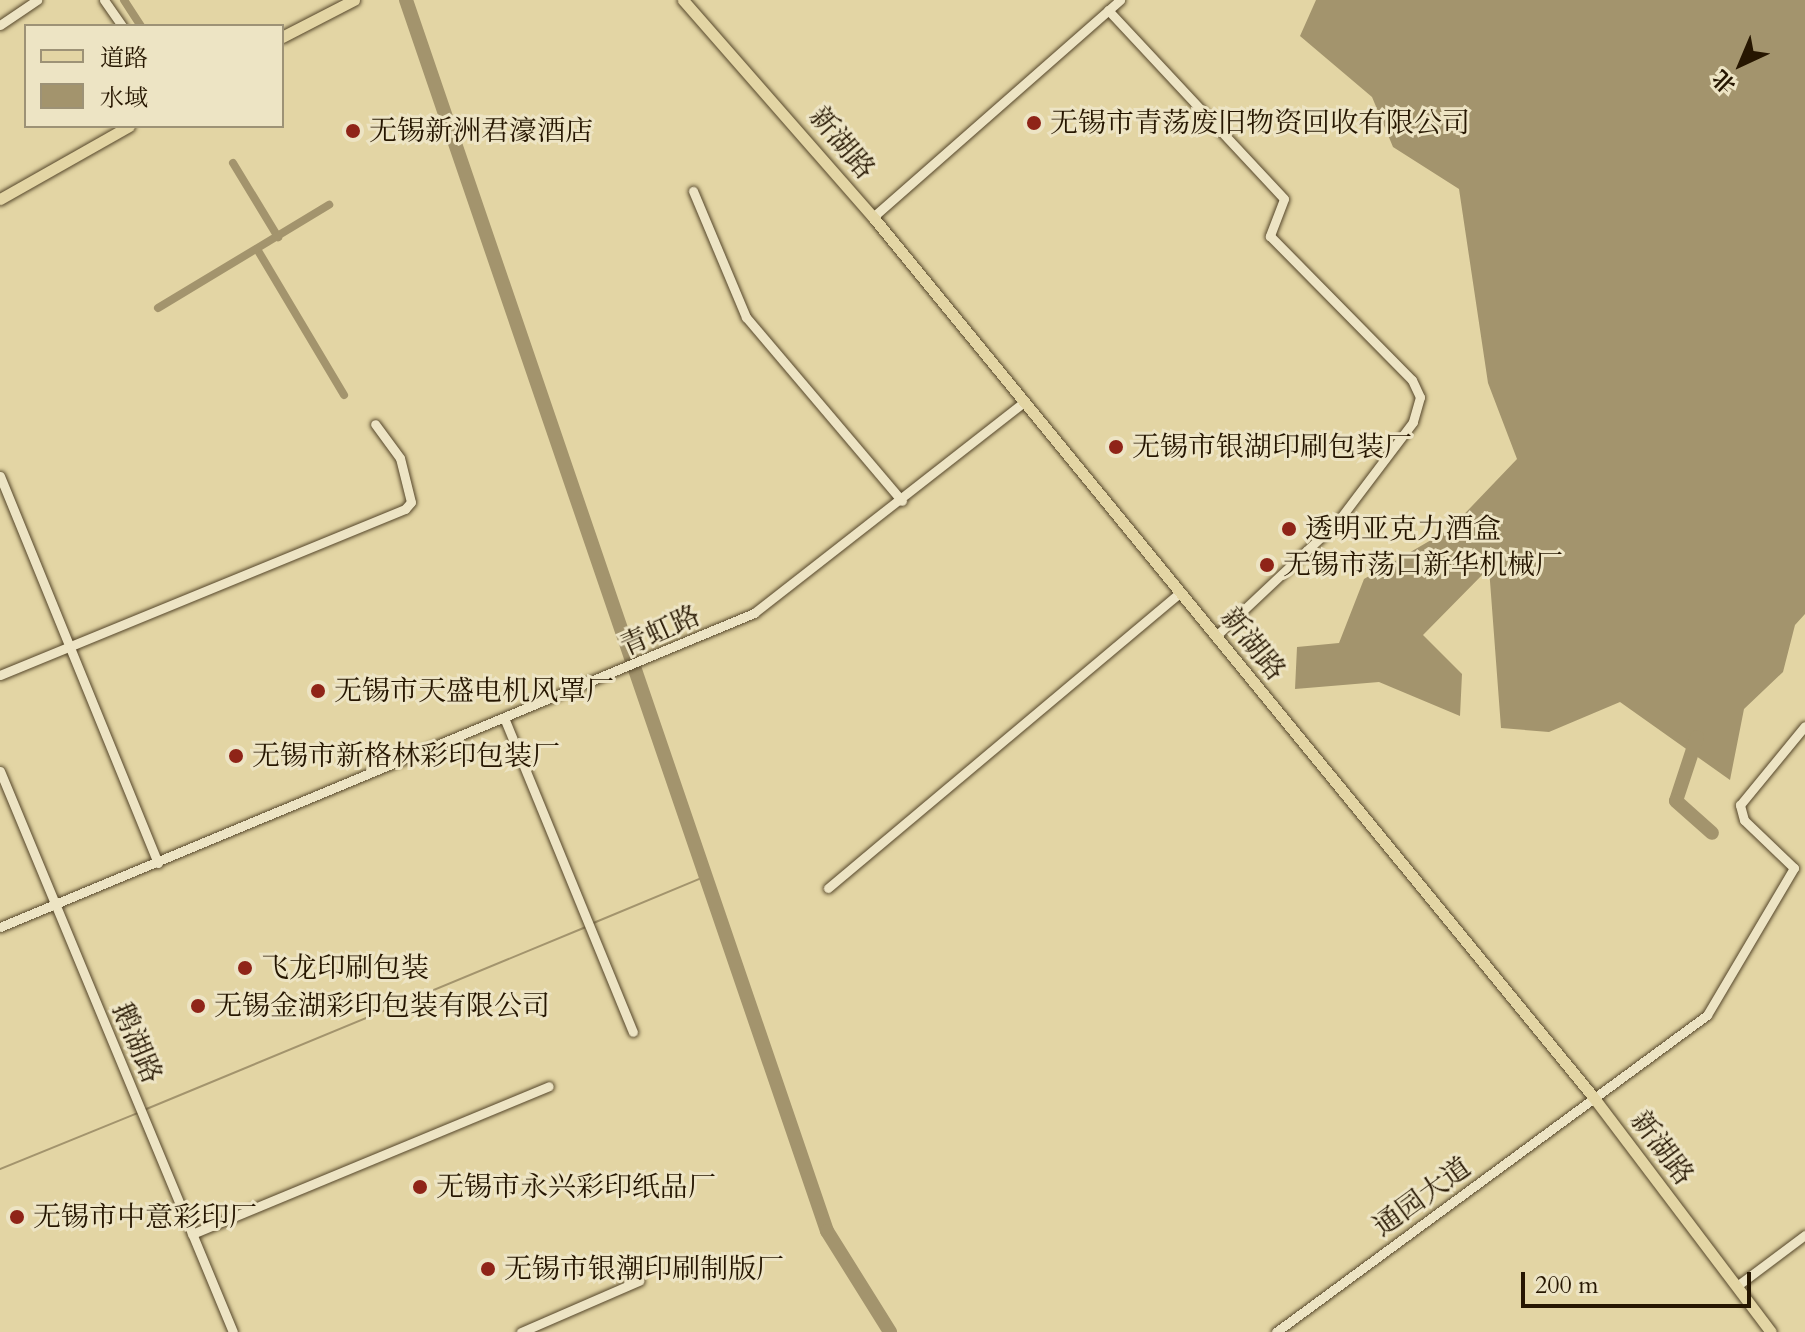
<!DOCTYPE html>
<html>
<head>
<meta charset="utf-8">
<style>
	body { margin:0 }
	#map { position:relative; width:1805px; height:1332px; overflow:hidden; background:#e3d5a4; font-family:Cardo,"Noto Serif SC",serif }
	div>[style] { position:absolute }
	.water>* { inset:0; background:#a3946d }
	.stream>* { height:2px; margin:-1px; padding:0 1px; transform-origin:1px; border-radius:1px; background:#a3946d }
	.canal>* { height:8px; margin:-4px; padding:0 4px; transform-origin:4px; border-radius:4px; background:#a3946d }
	.river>* { height:14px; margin:-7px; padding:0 7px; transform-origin:7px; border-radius:7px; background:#a3946d }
	.roads { filter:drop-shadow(0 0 2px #55462a) drop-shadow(0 0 2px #55462a) }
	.minor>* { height:9px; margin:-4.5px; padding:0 4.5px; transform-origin:4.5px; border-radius:4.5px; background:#ede4c4 }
	.major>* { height:11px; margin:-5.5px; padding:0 5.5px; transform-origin:5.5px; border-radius:5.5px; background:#e3d5a4 }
	.dots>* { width:22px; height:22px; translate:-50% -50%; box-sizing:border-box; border:4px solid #ede4c4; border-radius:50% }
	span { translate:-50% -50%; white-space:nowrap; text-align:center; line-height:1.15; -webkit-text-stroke:6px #ede4c4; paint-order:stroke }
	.poi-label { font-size:28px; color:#261601 }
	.left { translate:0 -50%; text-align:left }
	.street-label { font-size:28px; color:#261601 }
	.legend { position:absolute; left:24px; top:24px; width:260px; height:104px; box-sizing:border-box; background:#ede4c4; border:2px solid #9d9276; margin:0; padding:10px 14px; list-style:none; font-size:24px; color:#261601 }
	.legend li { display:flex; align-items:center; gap:16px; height:40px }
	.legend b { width:40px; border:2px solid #9d9276 }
	.north { position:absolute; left:1701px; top:24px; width:80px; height:80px; -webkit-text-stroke:6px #ede4c4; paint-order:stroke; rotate:224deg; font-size:22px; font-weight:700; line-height:32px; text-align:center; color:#261601 }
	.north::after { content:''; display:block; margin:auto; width:28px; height:36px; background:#261601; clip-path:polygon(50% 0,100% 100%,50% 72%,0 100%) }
	.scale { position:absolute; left:1521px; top:1272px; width:230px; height:36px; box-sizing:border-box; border:4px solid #261601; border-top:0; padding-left:10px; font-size:24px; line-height:28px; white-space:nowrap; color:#261601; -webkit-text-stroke:6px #ede4c4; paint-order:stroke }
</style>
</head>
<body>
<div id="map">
	<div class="water">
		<i style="clip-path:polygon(1316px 0,1805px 0,1805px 614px,1795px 625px,1783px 672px,1744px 709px,1730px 780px,1620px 702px,1549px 732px,1501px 728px,1489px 568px,1423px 635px,1462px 674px,1460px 716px,1379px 682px,1295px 689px,1297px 647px,1339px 643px,1364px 579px,1450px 529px,1517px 459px,1488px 383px,1459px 189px,1393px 147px,1372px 97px,1300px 36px)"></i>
	</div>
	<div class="stream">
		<i style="left:591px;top:924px;width:122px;rotate:-22.6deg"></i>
		<i style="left:144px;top:1110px;width:477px;rotate:-22.5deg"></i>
		<i style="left:0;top:1169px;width:149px;rotate:-22.1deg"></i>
	</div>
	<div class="canal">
		<i style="left:124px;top:0;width:31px;rotate:57deg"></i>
		<i style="left:233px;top:163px;width:87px;rotate:58.7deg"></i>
		<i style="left:257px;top:249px;width:170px;rotate:59.2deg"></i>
		<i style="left:158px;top:308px;width:200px;rotate:-31.1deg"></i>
	</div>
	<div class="river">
		<i style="left:406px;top:0;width:1301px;rotate:71.12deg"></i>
		<i style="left:827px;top:1231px;width:119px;rotate:58deg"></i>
		<i style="left:1697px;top:737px;width:67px;rotate:108.2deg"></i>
		<i style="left:1676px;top:801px;width:48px;rotate:41.6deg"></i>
	</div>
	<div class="roads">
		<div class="minor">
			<i style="left:104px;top:0;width:32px;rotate:55deg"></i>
			<i style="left:1108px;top:10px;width:258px;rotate:47deg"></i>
			<i style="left:1284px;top:199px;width:40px;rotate:111deg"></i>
			<i style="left:1270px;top:236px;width:202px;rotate:45.4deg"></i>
			<i style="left:1412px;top:380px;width:19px;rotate:65deg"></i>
			<i style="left:1420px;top:397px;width:26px;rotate:106deg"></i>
			<i style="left:1413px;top:422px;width:123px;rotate:127.1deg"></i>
			<i style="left:1339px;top:520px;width:169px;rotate:136.7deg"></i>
			<i style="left:0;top:25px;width:45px;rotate:-34deg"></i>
			<i style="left:693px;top:191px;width:137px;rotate:67.2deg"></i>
			<i style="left:746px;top:317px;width:241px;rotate:49.7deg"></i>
			<i style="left:873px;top:217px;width:329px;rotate:-41.3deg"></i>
			<i style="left:0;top:476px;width:418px;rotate:67.8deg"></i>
			<i style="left:0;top:675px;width:438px;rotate:-22.3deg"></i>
			<i style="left:405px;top:509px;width:9px;rotate:-49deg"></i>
			<i style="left:411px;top:502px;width:45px;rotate:-104deg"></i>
			<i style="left:400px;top:458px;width:42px;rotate:-126.3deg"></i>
			<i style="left:505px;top:720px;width:337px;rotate:67.7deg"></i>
			<i style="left:0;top:771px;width:607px;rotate:67.45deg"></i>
			<i style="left:828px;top:888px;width:459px;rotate:-40deg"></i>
			<i style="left:0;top:927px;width:817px;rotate:-22.61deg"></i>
			<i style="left:754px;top:613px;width:343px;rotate:-38deg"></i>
			<i style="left:192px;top:1234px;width:386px;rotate:-22.5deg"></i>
			<i style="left:1737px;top:1286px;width:85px;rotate:-36.9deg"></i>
			<i style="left:521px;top:1332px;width:129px;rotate:-23.4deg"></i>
			<i style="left:1276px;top:1332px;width:535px;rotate:-36.33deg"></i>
			<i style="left:1707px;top:1015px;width:171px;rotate:-59.4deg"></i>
			<i style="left:1794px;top:868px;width:69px;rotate:-136.2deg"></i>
			<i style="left:1744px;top:820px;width:16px;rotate:-105deg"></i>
			<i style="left:1740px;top:805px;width:102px;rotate:-50.6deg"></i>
		</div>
		<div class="major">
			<i style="left:683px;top:0;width:288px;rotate:48.8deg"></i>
			<i style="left:873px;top:217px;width:1138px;rotate:50.7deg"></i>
			<i style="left:1594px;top:1098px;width:293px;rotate:52.9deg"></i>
			<i style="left:282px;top:37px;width:81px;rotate:-27.2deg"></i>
			<i style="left:0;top:199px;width:148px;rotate:-29.5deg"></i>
		</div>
	</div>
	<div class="dots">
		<i style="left:1034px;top:123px;background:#8f2418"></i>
		<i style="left:353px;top:131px;background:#8f2418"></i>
		<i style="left:1116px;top:447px;background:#8f2418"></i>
		<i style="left:1289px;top:529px;background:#8f2418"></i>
		<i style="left:1267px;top:565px;background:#8f2418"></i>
		<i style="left:318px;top:691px;background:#8f2418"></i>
		<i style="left:236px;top:756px;background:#8f2418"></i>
		<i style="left:245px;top:968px;background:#8f2418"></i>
		<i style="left:198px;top:1006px;background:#8f2418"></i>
		<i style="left:420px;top:1187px;background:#8f2418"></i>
		<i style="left:17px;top:1217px;background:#8f2418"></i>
		<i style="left:488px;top:1269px;background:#8f2418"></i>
	</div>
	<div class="poi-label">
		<span class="left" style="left:1050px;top:123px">无锡市青荡废旧物资回收有限公司</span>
		<span class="left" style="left:369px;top:131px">无锡新洲君濠酒店</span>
		<span class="left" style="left:1132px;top:447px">无锡市银湖印刷包装厂</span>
		<span class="left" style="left:1305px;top:529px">透明亚克力酒盒</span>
		<span class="left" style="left:1283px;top:565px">无锡市荡口新华机械厂</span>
		<span class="left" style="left:334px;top:691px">无锡市天盛电机风罩厂</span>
		<span class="left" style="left:252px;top:756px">无锡市新格林彩印包装厂</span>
		<span class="left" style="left:261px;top:968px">飞龙印刷包装</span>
		<span class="left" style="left:214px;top:1006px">无锡金湖彩印包装有限公司</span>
		<span class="left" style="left:436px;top:1187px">无锡市永兴彩印纸品厂</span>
		<span class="left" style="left:33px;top:1217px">无锡市中意彩印厂</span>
		<span class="left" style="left:504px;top:1269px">无锡市银潮印刷制版厂</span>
	</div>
	<div class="street-label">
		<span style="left:842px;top:143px;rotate:50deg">新湖路</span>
		<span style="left:660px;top:631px;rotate:-24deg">青虹路</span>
		<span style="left:1253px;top:644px;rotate:51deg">新湖路</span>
		<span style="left:137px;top:1043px;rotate:67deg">鹅湖路</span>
		<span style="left:1662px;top:1148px;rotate:53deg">新湖路</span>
		<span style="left:1422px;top:1197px;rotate:-36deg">通园大道</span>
	</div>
	<ul class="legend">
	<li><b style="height:10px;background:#e3d5a4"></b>道路</li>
	<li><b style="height:22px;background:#a3946d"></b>水域</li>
	</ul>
	<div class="north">北</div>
	<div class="scale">200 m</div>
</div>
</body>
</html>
